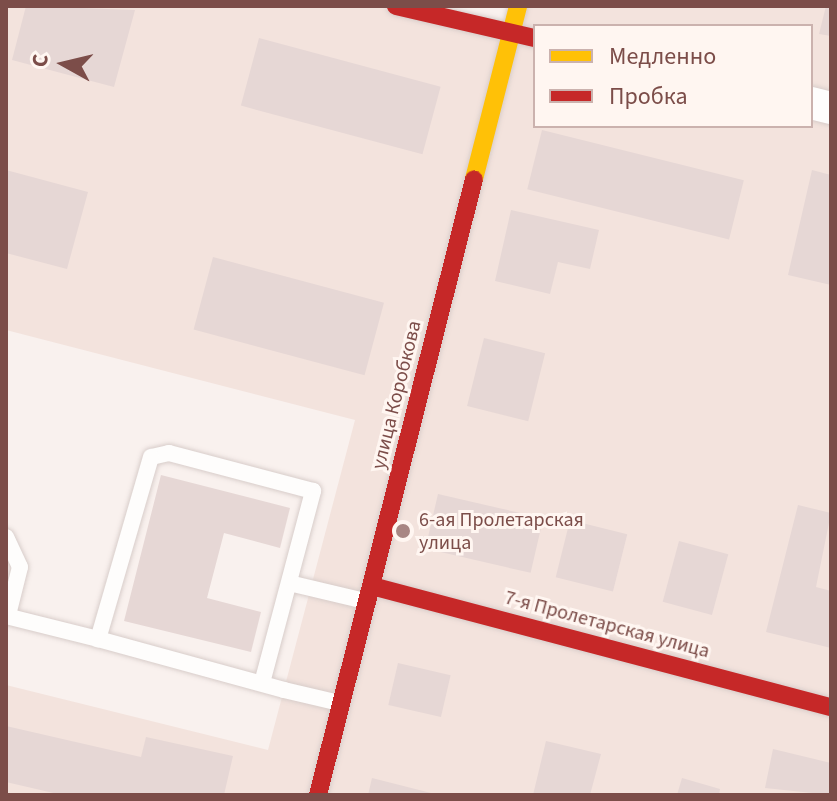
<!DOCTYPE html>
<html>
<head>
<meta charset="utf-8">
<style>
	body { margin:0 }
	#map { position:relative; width:837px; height:801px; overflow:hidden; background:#f9f1ee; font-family:"Source Sans 3",sans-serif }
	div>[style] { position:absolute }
	.residential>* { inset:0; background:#f3e3dd }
	.building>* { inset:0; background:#e6d7d5; transform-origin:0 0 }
	.roads { filter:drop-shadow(0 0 2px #d8cdca) drop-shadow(0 0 2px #d8cdca) }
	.lane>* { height:16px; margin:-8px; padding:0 8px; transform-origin:8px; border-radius:8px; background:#fefdfc }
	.street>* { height:32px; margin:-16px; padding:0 16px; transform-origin:16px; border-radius:16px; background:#fefdfc }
	.slow>* { height:18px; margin:-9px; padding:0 9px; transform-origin:9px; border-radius:9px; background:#ffc107 }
	.jam>* { height:18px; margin:-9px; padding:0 9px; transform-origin:9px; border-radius:9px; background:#c62828 }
	.dots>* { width:22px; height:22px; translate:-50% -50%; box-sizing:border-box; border:4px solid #fff6f1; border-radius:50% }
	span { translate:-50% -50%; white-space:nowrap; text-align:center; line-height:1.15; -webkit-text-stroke:6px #fff6f1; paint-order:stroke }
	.street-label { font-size:20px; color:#7c4d49 }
	.poi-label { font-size:20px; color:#7c4d49 }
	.left { translate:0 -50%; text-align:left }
	.frame { position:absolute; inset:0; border:8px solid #7c4d49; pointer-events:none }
	.legend { position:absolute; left:533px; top:24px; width:280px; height:104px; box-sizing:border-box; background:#fff6f1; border:2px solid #cbb2ae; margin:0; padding:10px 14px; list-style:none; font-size:24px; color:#7c4d49 }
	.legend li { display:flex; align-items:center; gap:16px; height:40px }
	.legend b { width:40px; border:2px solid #cbb2ae }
	.north { position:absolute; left:24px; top:24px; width:80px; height:80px; -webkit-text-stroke:6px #fff6f1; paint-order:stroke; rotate:278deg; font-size:22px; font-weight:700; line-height:32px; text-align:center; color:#7c4d49 }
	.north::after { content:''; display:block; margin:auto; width:28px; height:36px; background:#7c4d49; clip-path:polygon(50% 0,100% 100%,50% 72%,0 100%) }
</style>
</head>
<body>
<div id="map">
	<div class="residential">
		<i style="clip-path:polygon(evenodd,6px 6px,396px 6px,510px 33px,518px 6px,831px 6px,831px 795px,6px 795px,6px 685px,268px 750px,355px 420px,6px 330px,6px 6px,535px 26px,811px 26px,811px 126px,535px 126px,535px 26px)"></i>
	</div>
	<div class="building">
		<i style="clip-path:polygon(26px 6px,135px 10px,114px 87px,12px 60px)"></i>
		<i style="clip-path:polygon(826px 6px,831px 6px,831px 36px,819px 34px)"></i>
		<i style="left:259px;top:38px;width:188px;height:70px;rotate:15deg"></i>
		<i style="left:542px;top:130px;width:208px;height:61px;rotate:14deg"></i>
		<i style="clip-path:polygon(6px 170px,88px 192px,67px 269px,6px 253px)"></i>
		<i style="clip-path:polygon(812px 170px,831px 175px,831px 285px,788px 275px)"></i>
		<i style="clip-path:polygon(511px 210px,599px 230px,590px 269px,558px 262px,550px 294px,495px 281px)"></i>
		<i style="left:213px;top:257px;width:177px;height:75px;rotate:15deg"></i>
		<i style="left:484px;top:338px;width:63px;height:70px;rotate:14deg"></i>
		<i style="clip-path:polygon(161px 475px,290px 508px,280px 548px,224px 533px,207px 598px,261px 612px,251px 652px,124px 621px)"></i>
		<i style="left:438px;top:494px;width:108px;height:56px;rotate:13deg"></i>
		<i style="clip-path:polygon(798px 505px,831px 513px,816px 587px,831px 591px,831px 648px,766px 632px)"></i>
		<i style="left:570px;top:520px;width:59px;height:59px;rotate:14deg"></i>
		<i style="left:679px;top:541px;width:51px;height:63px;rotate:15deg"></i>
		<i style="left:398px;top:663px;width:54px;height:43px;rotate:13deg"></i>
		<i style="clip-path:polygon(6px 726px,141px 757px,146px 737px,233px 756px,224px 795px,62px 795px,6px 782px)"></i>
		<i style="clip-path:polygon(546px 741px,601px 754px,590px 795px,533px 795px)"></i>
		<i style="clip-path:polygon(773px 749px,831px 763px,831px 795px,765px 788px)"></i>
		<i style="clip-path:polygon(372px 778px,435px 794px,435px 795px,368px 795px)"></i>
		<i style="clip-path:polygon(682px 778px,720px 789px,719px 795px,677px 795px)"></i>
	</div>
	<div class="roads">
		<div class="lane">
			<i style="left:6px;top:537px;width:33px;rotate:65deg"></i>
			<i style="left:20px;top:567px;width:49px;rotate:104deg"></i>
			<i style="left:289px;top:583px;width:78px;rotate:13.3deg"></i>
			<i style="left:6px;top:616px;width:95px;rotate:14deg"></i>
			<i style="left:262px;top:683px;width:199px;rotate:-75.1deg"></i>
			<i style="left:313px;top:491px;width:149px;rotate:-165.2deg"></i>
			<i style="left:169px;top:453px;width:18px;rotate:167deg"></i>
			<i style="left:151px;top:457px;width:190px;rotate:106.2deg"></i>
			<i style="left:98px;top:639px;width:193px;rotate:15.3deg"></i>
			<i style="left:284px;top:690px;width:57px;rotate:13.1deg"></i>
		</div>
		<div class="street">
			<i style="left:811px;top:103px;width:21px;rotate:14deg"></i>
		</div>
		<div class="slow">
			<i style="left:474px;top:179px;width:179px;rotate:-75.7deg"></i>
		</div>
		<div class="jam">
			<i style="left:396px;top:6px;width:143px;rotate:13deg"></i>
			<i style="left:372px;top:586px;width:475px;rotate:14.8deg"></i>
			<i style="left:318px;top:795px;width:635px;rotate:-75.79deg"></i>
		</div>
	</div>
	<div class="dots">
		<i style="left:403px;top:531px;background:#a88683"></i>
	</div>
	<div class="street-label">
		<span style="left:397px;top:395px;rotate:-76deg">улица Коробкова</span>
		<span style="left:607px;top:625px;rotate:15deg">7-я Пролетарская улица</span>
	</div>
	<div class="poi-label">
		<span class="left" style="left:419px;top:532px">6-ая Пролетарская<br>улица</span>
	</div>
	<div class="frame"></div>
	<ul class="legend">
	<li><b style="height:10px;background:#ffc107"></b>Медленно</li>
	<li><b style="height:10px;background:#c62828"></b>Пробка</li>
	</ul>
	<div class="north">С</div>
</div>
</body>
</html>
